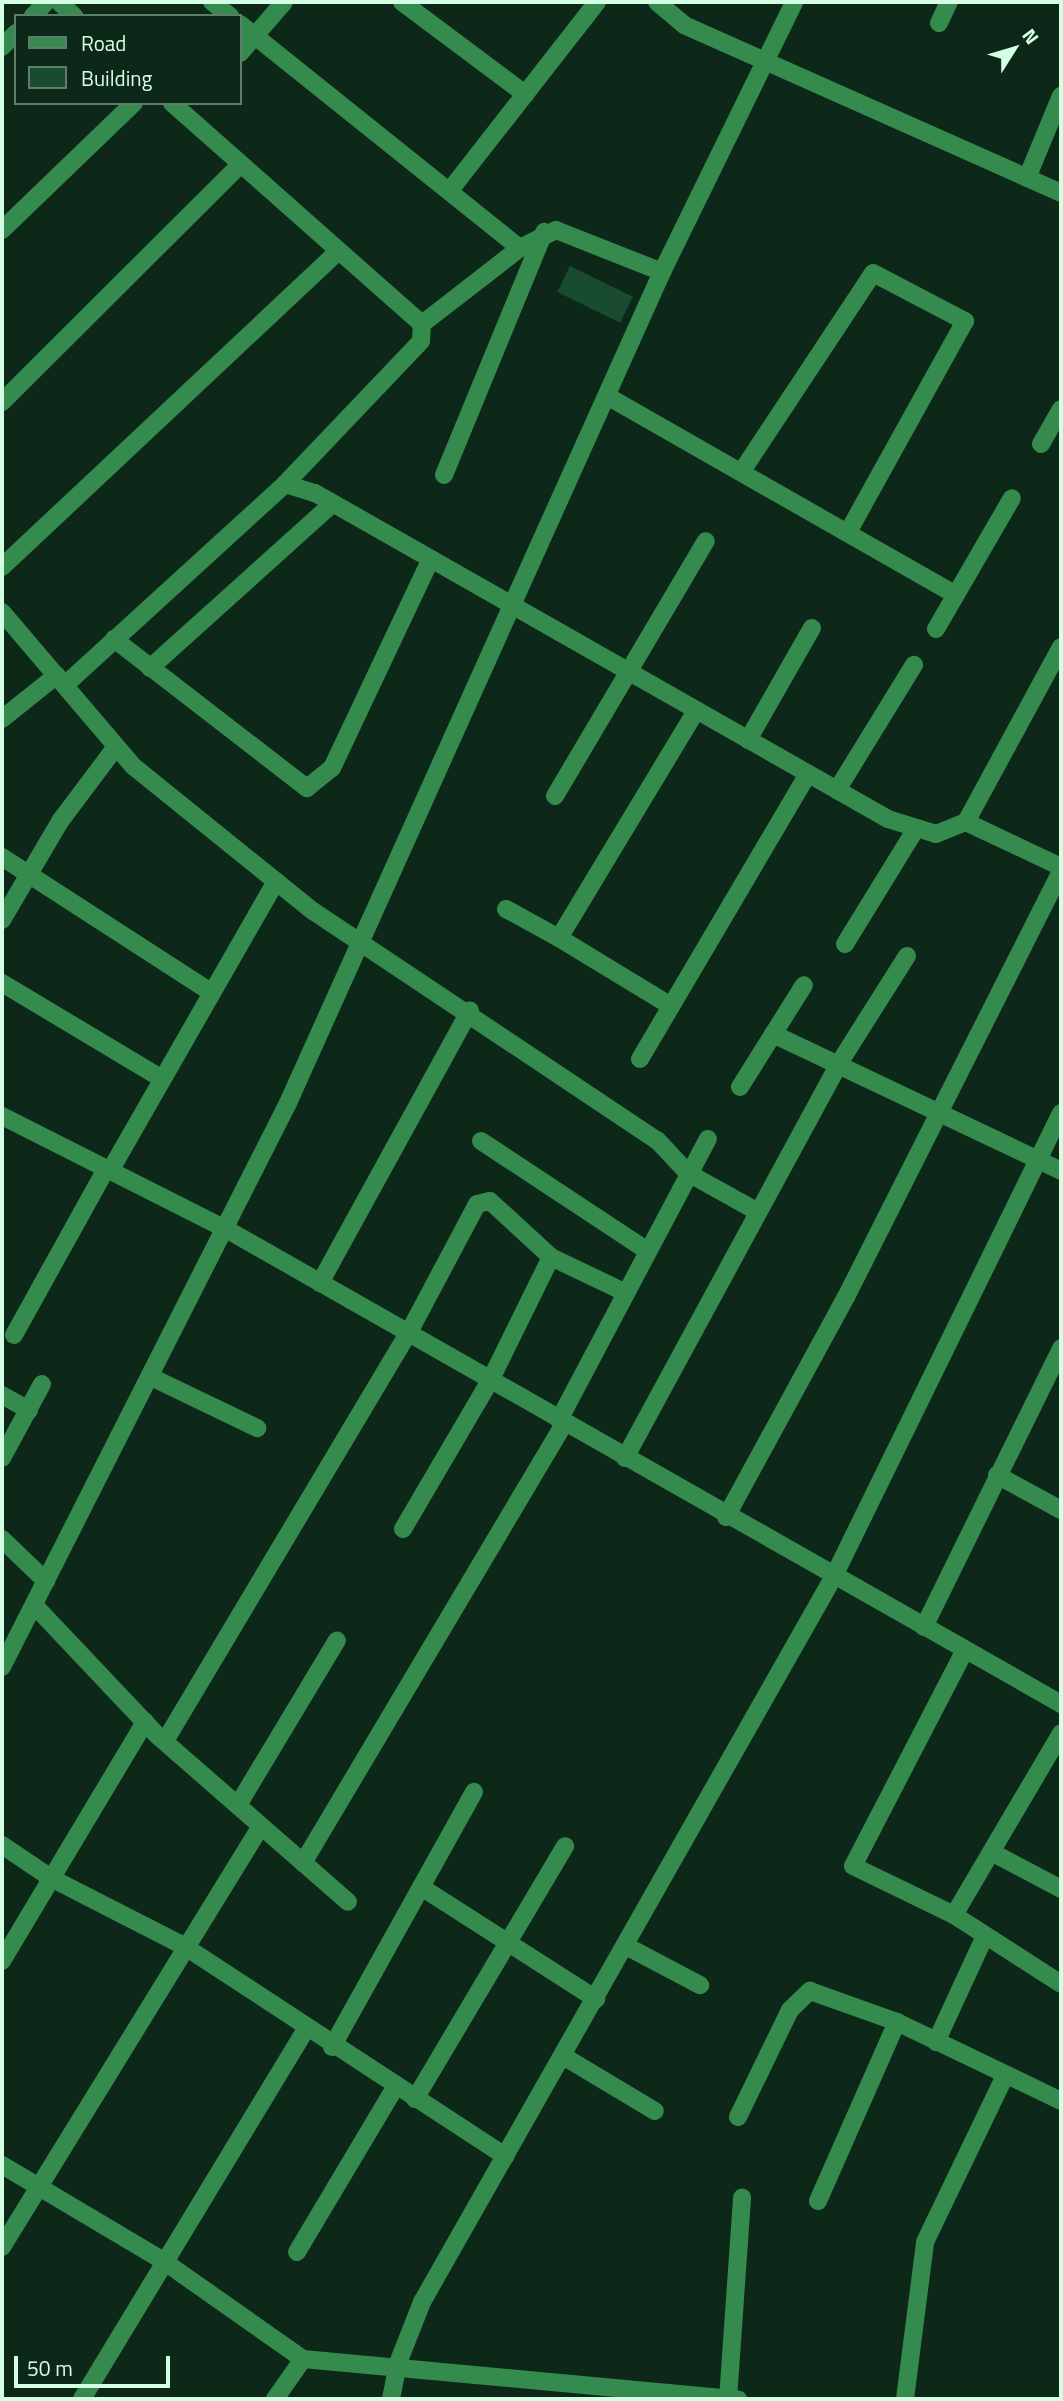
<!DOCTYPE html>
<html>
<head>
<meta charset="utf-8">
<style>
	body { margin:0 }
	#map { position:relative; width:1063px; height:2401px; overflow:hidden; background:#0d2819; font-family:"Titillium Web",sans-serif }
	div>[style] { position:absolute }
	.building>* { inset:0; background:#184b2f; transform-origin:0 0 }
	.minor>* { height:18px; margin:-9px; padding:0 9px; transform-origin:9px; border-radius:9px; background:#348b4d }
	span { translate:-50% -50%; white-space:nowrap; text-align:center; line-height:1.15; -webkit-text-stroke:6px #0d2819; paint-order:stroke }
	.frame { position:absolute; inset:0; border:4px solid #d4ffe4; pointer-events:none }
	.legend { position:absolute; left:14px; top:14px; width:228px; height:91px; box-sizing:border-box; background:#0d2819; border:2px solid #5d7e6a; margin:0; padding:9px 12px; list-style:none; font-size:21px; color:#d4ffe4 }
	.legend li { display:flex; align-items:center; gap:14px; height:35px }
	.legend b { width:35px; border:2px solid #5d7e6a }
	.north { position:absolute; left:979px; top:14px; width:70px; height:70px; -webkit-text-stroke:5px #0d2819; paint-order:stroke; rotate:53deg; font-size:19px; font-weight:700; line-height:28px; text-align:center; color:#d4ffe4 }
	.north::after { content:''; display:block; margin:auto; width:24px; height:32px; background:#d4ffe4; clip-path:polygon(50% 0,100% 100%,50% 72%,0 100%) }
	.scale { position:absolute; left:14px; top:2356px; width:156px; height:32px; box-sizing:border-box; border:4px solid #d4ffe4; border-top:0; padding-left:9px; font-size:21px; line-height:24px; white-space:nowrap; color:#d4ffe4; -webkit-text-stroke:5px #0d2819; paint-order:stroke }
</style>
</head>
<body>
<div id="map">
	<div class="building">
		<i style="left:570px;top:266px;width:70px;height:29px;rotate:26deg"></i>
	</div>
	<div class="minor">
		<i style="left:59px;top:2px;width:21px;rotate:43deg"></i>
		<i style="left:212px;top:2px;width:23px;rotate:38deg"></i>
		<i style="left:402px;top:2px;width:154px;rotate:36.8deg"></i>
		<i style="left:657px;top:2px;width:35px;rotate:40deg"></i>
		<i style="left:684px;top:25px;width:413px;rotate:24deg"></i>
		<i style="left:33px;top:16px;width:19px;rotate:-47deg"></i>
		<i style="left:939px;top:23px;width:23px;rotate:-65deg"></i>
		<i style="left:240px;top:24px;width:359px;rotate:38.7deg"></i>
		<i style="left:2px;top:47px;width:20px;rotate:-45deg"></i>
		<i style="left:240px;top:53px;width:67px;rotate:-49.2deg"></i>
		<i style="left:172px;top:103px;width:334px;rotate:41.5deg"></i>
		<i style="left:1027px;top:178px;width:89px;rotate:-67.5deg"></i>
		<i style="left:451px;top:189px;width:237px;rotate:-52deg"></i>
		<i style="left:2px;top:230px;width:183px;rotate:-43.9deg"></i>
		<i style="left:607px;top:396px;width:400px;rotate:29.7deg"></i>
		<i style="left:2px;top:402px;width:336px;rotate:-44.9deg"></i>
		<i style="left:1041px;top:444px;width:40px;rotate:-60.3deg"></i>
		<i style="left:742px;top:471px;width:237px;rotate:-56.5deg"></i>
		<i style="left:873px;top:273px;width:104px;rotate:27.6deg"></i>
		<i style="left:965px;top:321px;width:241px;rotate:119deg"></i>
		<i style="left:444px;top:475px;width:263px;rotate:-67.6deg"></i>
		<i style="left:285px;top:484px;width:31px;rotate:17deg"></i>
		<i style="left:315px;top:493px;width:659px;rotate:29.64deg"></i>
		<i style="left:888px;top:819px;width:50px;rotate:17.4deg"></i>
		<i style="left:936px;top:834px;width:32px;rotate:-22deg"></i>
		<i style="left:966px;top:822px;width:199px;rotate:-61.5deg"></i>
		<i style="left:2px;top:567px;width:461px;rotate:-43.2deg"></i>
		<i style="left:2px;top:612px;width:202px;rotate:49.6deg"></i>
		<i style="left:133px;top:766px;width:231px;rotate:38.9deg"></i>
		<i style="left:313px;top:911px;width:413px;rotate:33.7deg"></i>
		<i style="left:657px;top:1140px;width:45px;rotate:46.8deg"></i>
		<i style="left:688px;top:1173px;width:80px;rotate:29.1deg"></i>
		<i style="left:936px;top:629px;width:151px;rotate:-59.9deg"></i>
		<i style="left:114px;top:639px;width:244px;rotate:37.7deg"></i>
		<i style="left:307px;top:788px;width:32px;rotate:-39deg"></i>
		<i style="left:332px;top:768px;width:231px;rotate:-64.7deg"></i>
		<i style="left:150px;top:668px;width:246px;rotate:-42deg"></i>
		<i style="left:65px;top:685px;width:298px;rotate:-42.4deg"></i>
		<i style="left:285px;top:484px;width:197px;rotate:-46.4deg"></i>
		<i style="left:421px;top:341px;width:17px;rotate:-87deg"></i>
		<i style="left:422px;top:324px;width:124px;rotate:-37.8deg"></i>
		<i style="left:520px;top:248px;width:40px;rotate:-26.6deg"></i>
		<i style="left:556px;top:230px;width:114px;rotate:21.6deg"></i>
		<i style="left:2px;top:719px;width:70px;rotate:-38.7deg"></i>
		<i style="left:748px;top:740px;width:129px;rotate:-60.3deg"></i>
		<i style="left:837px;top:790px;width:147px;rotate:-58.4deg"></i>
		<i style="left:555px;top:796px;width:296px;rotate:-59.4deg"></i>
		<i style="left:966px;top:822px;width:105px;rotate:25.3deg"></i>
		<i style="left:2px;top:857px;width:247px;rotate:32.9deg"></i>
		<i style="left:506px;top:909px;width:60px;rotate:28.7deg"></i>
		<i style="left:2px;top:920px;width:116px;rotate:-59.5deg"></i>
		<i style="left:61px;top:820px;width:90px;rotate:-53.1deg"></i>
		<i style="left:845px;top:944px;width:134px;rotate:-58.4deg"></i>
		<i style="left:2px;top:983px;width:185px;rotate:30.9deg"></i>
		<i style="left:671px;top:1006px;width:131px;rotate:-148.7deg"></i>
		<i style="left:559px;top:938px;width:265px;rotate:-58.9deg"></i>
		<i style="left:773px;top:1034px;width:319px;rotate:25.4deg"></i>
		<i style="left:640px;top:1059px;width:331px;rotate:-59.5deg"></i>
		<i style="left:740px;top:1087px;width:120px;rotate:-57.9deg"></i>
		<i style="left:2px;top:1116px;width:251px;rotate:26.8deg"></i>
		<i style="left:226px;top:1229px;width:961px;rotate:29.63deg"></i>
		<i style="left:481px;top:1141px;width:196px;rotate:33.4deg"></i>
		<i style="left:110px;top:1171px;width:334px;rotate:-60.2deg"></i>
		<i style="left:320px;top:1283px;width:311px;rotate:-61.2deg"></i>
		<i style="left:14px;top:1335px;width:190px;rotate:-61deg"></i>
		<i style="left:151px;top:1377px;width:118px;rotate:25.7deg"></i>
		<i style="left:2px;top:1395px;width:31px;rotate:29deg"></i>
		<i style="left:559px;top:1420px;width:318px;rotate:-62.1deg"></i>
		<i style="left:2px;top:1458px;width:84px;rotate:-61.6deg"></i>
		<i style="left:625px;top:1458px;width:447px;rotate:-61.5deg"></i>
		<i style="left:838px;top:1065px;width:129px;rotate:-57.7deg"></i>
		<i style="left:997px;top:1475px;width:73px;rotate:28.7deg"></i>
		<i style="left:726px;top:1517px;width:251px;rotate:-61.4deg"></i>
		<i style="left:846px;top:1297px;width:476px;rotate:-63.2deg"></i>
		<i style="left:403px;top:1529px;width:172px;rotate:-59.6deg"></i>
		<i style="left:490px;top:1381px;width:138px;rotate:-63.8deg"></i>
		<i style="left:2px;top:1539px;width:61px;rotate:43.7deg"></i>
		<i style="left:34px;top:1605px;width:180px;rotate:46.6deg"></i>
		<i style="left:158px;top:1736px;width:252px;rotate:41.1deg"></i>
		<i style="left:924px;top:1627px;width:311px;rotate:-63.8deg"></i>
		<i style="left:965px;top:1650px;width:243px;rotate:117.4deg"></i>
		<i style="left:853px;top:1866px;width:112px;rotate:25.9deg"></i>
		<i style="left:954px;top:1915px;width:127px;rotate:32.8deg"></i>
		<i style="left:2px;top:1667px;width:632px;rotate:-63.11deg"></i>
		<i style="left:288px;top:1103px;width:911px;rotate:-65.77deg"></i>
		<i style="left:662px;top:272px;width:301px;rotate:-63.9deg"></i>
		<i style="left:165px;top:1741px;width:474px;rotate:-59.2deg"></i>
		<i style="left:408px;top:1334px;width:147px;rotate:-62deg"></i>
		<i style="left:477px;top:1204px;width:13px;rotate:-13deg"></i>
		<i style="left:490px;top:1201px;width:83px;rotate:42.6deg"></i>
		<i style="left:551px;top:1257px;width:81px;rotate:25.6deg"></i>
		<i style="left:238px;top:1805px;width:192px;rotate:-59deg"></i>
		<i style="left:2px;top:1845px;width:59px;rotate:34deg"></i>
		<i style="left:51px;top:1878px;width:149px;rotate:27.1deg"></i>
		<i style="left:184px;top:1946px;width:384px;rotate:33.2deg"></i>
		<i style="left:995px;top:1854px;width:75px;rotate:27.9deg"></i>
		<i style="left:303px;top:1863px;width:511px;rotate:-59.27deg"></i>
		<i style="left:421px;top:1887px;width:208px;rotate:32.6deg"></i>
		<i style="left:954px;top:1915px;width:211px;rotate:-59.5deg"></i>
		<i style="left:626px;top:1946px;width:84px;rotate:27.8deg"></i>
		<i style="left:2px;top:1961px;width:279px;rotate:-59.1deg"></i>
		<i style="left:936px;top:2042px;width:117px;rotate:-65.2deg"></i>
		<i style="left:332px;top:2047px;width:292px;rotate:-60.9deg"></i>
		<i style="left:563px;top:2056px;width:107px;rotate:30.9deg"></i>
		<i style="left:415px;top:2099px;width:294px;rotate:-59.3deg"></i>
		<i style="left:738px;top:2117px;width:119px;rotate:-64.1deg"></i>
		<i style="left:790px;top:2010px;width:28px;rotate:-44deg"></i>
		<i style="left:810px;top:1991px;width:92px;rotate:19.6deg"></i>
		<i style="left:897px;top:2022px;width:182px;rotate:25.7deg"></i>
		<i style="left:2px;top:2165px;width:186px;rotate:30.7deg"></i>
		<i style="left:162px;top:2260px;width:172px;rotate:35.1deg"></i>
		<i style="left:303px;top:2359px;width:437px;rotate:5.3deg"></i>
		<i style="left:818px;top:2201px;width:196px;rotate:-66.2deg"></i>
		<i style="left:2px;top:2247px;width:494px;rotate:-58.4deg"></i>
		<i style="left:297px;top:2252px;width:193px;rotate:-59.2deg"></i>
		<i style="left:82px;top:2399px;width:433px;rotate:-58.8deg"></i>
		<i style="left:275px;top:2399px;width:49px;rotate:-55deg"></i>
		<i style="left:391px;top:2399px;width:37px;rotate:-79deg"></i>
		<i style="left:398px;top:2363px;width:66px;rotate:-68.5deg"></i>
		<i style="left:422px;top:2302px;width:833px;rotate:-60.42deg"></i>
		<i style="left:833px;top:1578px;width:518px;rotate:-63.88deg"></i>
		<i style="left:728px;top:2399px;width:202px;rotate:-86deg"></i>
		<i style="left:905px;top:2399px;width:158px;rotate:-82.7deg"></i>
		<i style="left:925px;top:2242px;width:182px;rotate:-64.3deg"></i>
	</div>
	<div class="frame"></div>
	<ul class="legend">
	<li><b style="height:9px;background:#348b4d"></b>Road</li>
	<li><b style="height:19px;background:#184b2f"></b>Building</li>
	</ul>
	<div class="north">N</div>
	<div class="scale">50 m</div>
</div>
</body>
</html>
